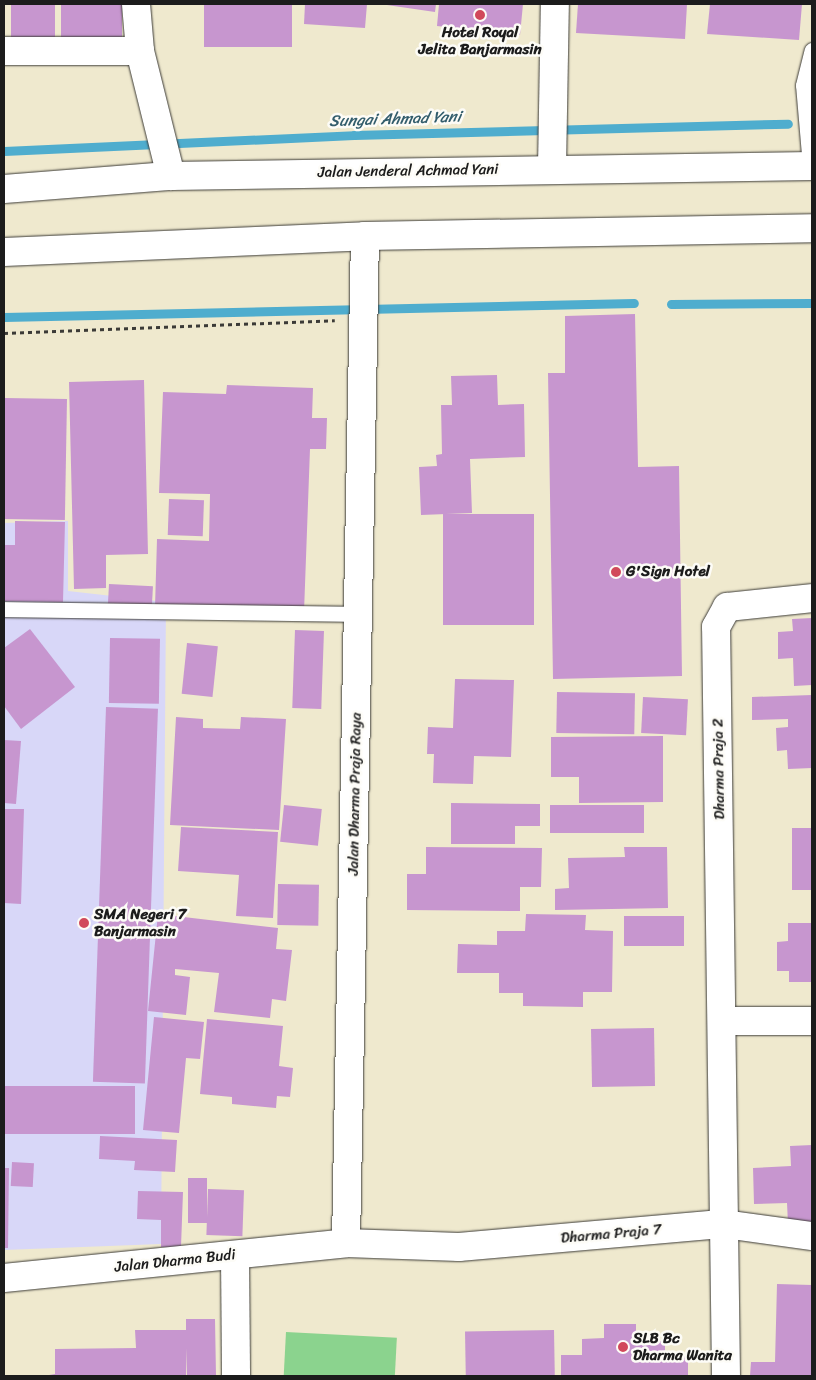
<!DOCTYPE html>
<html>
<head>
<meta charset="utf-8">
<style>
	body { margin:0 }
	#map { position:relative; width:816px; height:1380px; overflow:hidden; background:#efe9ce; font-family:Sriracha,sans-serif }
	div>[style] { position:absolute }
	.built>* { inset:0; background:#d8d7f8 }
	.green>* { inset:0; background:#8bd38e; transform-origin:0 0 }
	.stream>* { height:9px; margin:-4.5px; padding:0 4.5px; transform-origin:4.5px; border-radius:4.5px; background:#4fadce }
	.building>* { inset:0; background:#c796cf; transform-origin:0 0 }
	.path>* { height:3px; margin-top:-1.5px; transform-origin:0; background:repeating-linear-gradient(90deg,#3c3b37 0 4px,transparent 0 8px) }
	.roads { filter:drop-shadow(0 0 1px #3c3b37) drop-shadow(0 0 1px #3c3b37) }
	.lane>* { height:15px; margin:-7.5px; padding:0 7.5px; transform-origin:7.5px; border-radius:7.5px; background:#fff }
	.street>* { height:28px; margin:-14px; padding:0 14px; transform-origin:14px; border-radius:14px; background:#fff }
	.highway>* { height:28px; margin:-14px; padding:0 14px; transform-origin:14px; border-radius:14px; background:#fff }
	.dots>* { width:14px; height:14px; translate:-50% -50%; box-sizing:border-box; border:2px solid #fdfcf7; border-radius:50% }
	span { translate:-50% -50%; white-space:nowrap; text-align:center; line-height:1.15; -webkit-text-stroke:5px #fdfcf7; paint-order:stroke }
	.poi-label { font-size:15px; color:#1c1c1c; font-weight:700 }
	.left { translate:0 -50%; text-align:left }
	.street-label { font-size:15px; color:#1c1c1c }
	.water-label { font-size:16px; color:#335d6c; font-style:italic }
	.frame { position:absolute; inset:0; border:5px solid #1c1c1c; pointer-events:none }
</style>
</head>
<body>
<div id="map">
	<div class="built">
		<i style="clip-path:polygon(68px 521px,68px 591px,166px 602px,161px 1244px,4px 1250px,4px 523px)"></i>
	</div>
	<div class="green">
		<i style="left:286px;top:1332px;width:111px;height:44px;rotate:3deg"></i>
	</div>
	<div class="stream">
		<i style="left:4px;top:151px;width:350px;rotate:-2.6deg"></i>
		<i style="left:354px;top:135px;width:434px;rotate:-1.5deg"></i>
		<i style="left:671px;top:304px;width:141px;rotate:-0.4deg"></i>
		<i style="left:4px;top:317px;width:630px;rotate:-1.27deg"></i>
	</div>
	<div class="building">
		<i style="left:11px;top:4px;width:44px;height:38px"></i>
		<i style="left:61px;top:4px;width:61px;height:33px"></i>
		<i style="left:204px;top:4px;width:88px;height:43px"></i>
		<i style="clip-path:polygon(305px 4px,367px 4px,365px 28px,304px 24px)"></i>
		<i style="clip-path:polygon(380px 4px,436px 4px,435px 12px)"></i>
		<i style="clip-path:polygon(439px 4px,523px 4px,520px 35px,437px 26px)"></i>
		<i style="clip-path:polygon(578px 4px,687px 4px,685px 39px,576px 33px)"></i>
		<i style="clip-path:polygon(710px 4px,802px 4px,799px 40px,707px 34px)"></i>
		<i style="clip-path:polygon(635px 314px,638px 467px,679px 466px,682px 676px,553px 679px,548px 373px,565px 373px,565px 316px)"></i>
		<i style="clip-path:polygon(497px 375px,498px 405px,524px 404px,525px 457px,470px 459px,472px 513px,421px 515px,419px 467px,437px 466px,436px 455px,442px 454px,441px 405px,452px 405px,451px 376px)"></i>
		<i style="clip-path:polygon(144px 380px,148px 554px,106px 555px,106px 588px,74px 589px,69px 382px)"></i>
		<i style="clip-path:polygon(227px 385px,313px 388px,312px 418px,327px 418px,326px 449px,310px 449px,304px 612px,155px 607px,157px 539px,209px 541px,210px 494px,159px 493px,163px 392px,226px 394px)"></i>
		<i style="left:5px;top:398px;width:62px;height:121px;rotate:1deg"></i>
		<i style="left:169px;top:499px;width:35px;height:36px;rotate:2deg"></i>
		<i style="left:534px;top:514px;width:111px;height:91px;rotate:90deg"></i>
		<i style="clip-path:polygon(15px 521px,65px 522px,63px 602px,4px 601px,4px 545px,15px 545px)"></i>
		<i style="left:109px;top:584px;width:44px;height:23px;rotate:3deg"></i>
		<i style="clip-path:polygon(812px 618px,812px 685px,794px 686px,793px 658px,778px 659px,778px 632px,793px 631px,792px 619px)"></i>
		<i style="clip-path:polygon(30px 629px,75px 687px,21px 729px,4px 706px,4px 648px)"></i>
		<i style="left:295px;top:630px;width:29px;height:78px;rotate:2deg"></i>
		<i style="left:110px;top:638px;width:50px;height:65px;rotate:1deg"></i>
		<i style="left:187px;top:643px;width:31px;height:51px;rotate:6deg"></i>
		<i style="clip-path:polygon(455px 679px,514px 680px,511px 757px,474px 756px,473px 784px,433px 783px,434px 754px,427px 754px,428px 727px,453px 728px)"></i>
		<i style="left:557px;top:692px;width:78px;height:41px;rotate:1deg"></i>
		<i style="clip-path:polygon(812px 695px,812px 768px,788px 769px,787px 750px,777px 751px,776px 728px,788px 727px,788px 719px,752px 720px,752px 697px)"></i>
		<i style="left:643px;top:697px;width:45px;height:36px;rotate:3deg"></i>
		<i style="left:106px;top:707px;width:52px;height:375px;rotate:2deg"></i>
		<i style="clip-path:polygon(176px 717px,203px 719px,203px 728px,240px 729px,241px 717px,286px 719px,279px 830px,170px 825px)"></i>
		<i style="clip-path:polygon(663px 736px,663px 802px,579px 803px,579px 777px,551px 777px,551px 737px)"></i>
		<i style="clip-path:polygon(4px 740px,21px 741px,16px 804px,4px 803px)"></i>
		<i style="clip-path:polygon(451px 803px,540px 804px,540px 826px,515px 826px,515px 844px,451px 844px)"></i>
		<i style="left:284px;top:805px;width:38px;height:37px;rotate:6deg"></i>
		<i style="left:644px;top:805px;width:28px;height:94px;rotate:90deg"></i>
		<i style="clip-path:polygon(4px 809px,24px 809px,21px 904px,4px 903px)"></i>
		<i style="clip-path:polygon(181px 827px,278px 832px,273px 918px,236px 916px,239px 875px,178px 871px)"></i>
		<i style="left:792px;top:828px;width:20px;height:62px"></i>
		<i style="clip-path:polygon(426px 847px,542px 848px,541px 887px,520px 887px,520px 911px,407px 910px,407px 874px,426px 874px)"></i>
		<i style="clip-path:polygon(624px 847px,667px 847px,668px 908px,555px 910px,555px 889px,569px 888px,568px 858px,625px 857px)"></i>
		<i style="left:278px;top:884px;width:41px;height:41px;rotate:1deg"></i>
		<i style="clip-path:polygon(158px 914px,278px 928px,276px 949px,292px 950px,286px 1001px,272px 999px,270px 1018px,214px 1012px,219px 973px,175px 969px,175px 975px,190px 977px,186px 1015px,148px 1011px)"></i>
		<i style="clip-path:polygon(526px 914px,586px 915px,585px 930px,613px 931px,612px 992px,583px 992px,583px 1007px,523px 1006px,523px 993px,499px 993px,499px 973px,457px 973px,458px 944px,497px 945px,497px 931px,525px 931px)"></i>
		<i style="left:624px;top:916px;width:60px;height:30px"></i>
		<i style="clip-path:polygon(788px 923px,812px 923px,812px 982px,789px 982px,789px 971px,777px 971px,777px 942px,788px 941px)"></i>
		<i style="clip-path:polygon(154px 1017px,204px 1022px,200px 1059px,186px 1058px,179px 1133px,143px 1130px)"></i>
		<i style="clip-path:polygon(207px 1019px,283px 1026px,279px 1066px,293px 1068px,290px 1097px,277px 1096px,276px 1108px,232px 1104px,232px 1097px,200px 1094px)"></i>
		<i style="left:654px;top:1028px;width:58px;height:63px;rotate:89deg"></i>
		<i style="left:4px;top:1086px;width:131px;height:48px"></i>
		<i style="clip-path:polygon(100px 1136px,177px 1140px,175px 1172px,134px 1170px,135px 1161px,99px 1159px)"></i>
		<i style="clip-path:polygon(812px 1145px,812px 1223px,788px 1224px,787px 1203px,754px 1204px,753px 1168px,791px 1166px,790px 1146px)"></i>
		<i style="left:12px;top:1162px;width:22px;height:24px;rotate:3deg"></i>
		<i style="clip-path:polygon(4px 1168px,9px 1168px,8px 1248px,4px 1248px)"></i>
		<i style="left:188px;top:1178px;width:19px;height:45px"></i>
		<i style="left:208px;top:1189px;width:36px;height:46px;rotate:2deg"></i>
		<i style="clip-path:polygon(138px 1191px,183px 1192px,181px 1247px,161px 1247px,161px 1220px,137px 1219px)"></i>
		<i style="clip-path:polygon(777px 1284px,812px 1285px,812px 1376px,750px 1376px,751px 1362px,775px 1362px)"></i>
		<i style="clip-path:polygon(186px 1319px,215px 1319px,216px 1376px,187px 1376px,186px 1348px,186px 1376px,43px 1376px,55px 1374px,55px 1349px,136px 1348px,135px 1330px,186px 1330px)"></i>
		<i style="clip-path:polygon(604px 1324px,636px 1324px,636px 1341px,665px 1341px,665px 1353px,688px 1353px,688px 1376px,561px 1376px,561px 1355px,582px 1355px,582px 1339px,604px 1338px)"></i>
		<i style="left:554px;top:1330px;width:46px;height:89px;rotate:89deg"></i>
	</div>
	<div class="path">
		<i style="left:4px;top:333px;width:331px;rotate:-2.2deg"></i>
	</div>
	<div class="roads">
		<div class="lane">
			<i style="left:810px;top:166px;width:81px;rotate:-94.9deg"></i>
			<i style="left:803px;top:85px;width:36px;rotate:-76deg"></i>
			<i style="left:4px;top:609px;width:354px;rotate:0.8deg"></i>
		</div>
		<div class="street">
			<i style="left:136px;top:4px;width:47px;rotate:85.1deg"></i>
			<i style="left:140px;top:51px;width:129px;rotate:76.1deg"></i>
			<i style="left:4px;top:51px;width:136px"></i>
			<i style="left:552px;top:168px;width:164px;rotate:-89deg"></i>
			<i style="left:723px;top:1021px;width:89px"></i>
			<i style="left:346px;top:1243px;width:1007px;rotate:-88.92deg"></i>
			<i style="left:235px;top:1256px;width:120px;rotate:89.5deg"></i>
			<i style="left:4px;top:1278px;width:344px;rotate:-5.8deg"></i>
			<i style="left:346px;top:1243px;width:113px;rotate:2deg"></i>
			<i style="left:459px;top:1247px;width:266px;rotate:-5deg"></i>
			<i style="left:724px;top:1224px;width:89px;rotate:7.8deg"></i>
			<i style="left:726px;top:1376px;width:749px;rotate:-90.76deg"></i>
			<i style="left:716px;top:627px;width:23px;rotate:-61deg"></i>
			<i style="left:727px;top:607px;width:85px;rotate:-6deg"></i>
		</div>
		<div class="highway">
			<i style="left:4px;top:189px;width:168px;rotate:-4.5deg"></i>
			<i style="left:171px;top:176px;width:641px;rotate:-0.89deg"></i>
			<i style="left:4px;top:252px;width:361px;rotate:-2.5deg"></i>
			<i style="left:365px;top:236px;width:447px;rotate:-1deg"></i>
		</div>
	</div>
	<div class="dots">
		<i style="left:480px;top:15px;background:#d1495b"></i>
		<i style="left:616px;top:572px;background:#d1495b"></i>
		<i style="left:84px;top:923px;background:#d1495b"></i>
		<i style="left:623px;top:1347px;background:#d1495b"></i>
	</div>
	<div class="poi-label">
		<span style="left:480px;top:41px">Hotel Royal<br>Jelita Banjarmasin</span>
		<span class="left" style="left:626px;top:572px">G'Sign Hotel</span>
		<span class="left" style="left:94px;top:923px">SMA Negeri 7<br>Banjarmasin</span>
		<span class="left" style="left:633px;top:1347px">SLB Bc<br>Dharma Wanita</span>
	</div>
	<div class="street-label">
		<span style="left:408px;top:171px;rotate:-1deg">Jalan Jenderal Achmad Yani</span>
		<span style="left:719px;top:769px;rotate:-91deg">Dharma Praja 2</span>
		<span style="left:355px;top:794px;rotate:-89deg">Jalan Dharma Praja Raya</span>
		<span style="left:611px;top:1234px;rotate:-5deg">Dharma Praja 7</span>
		<span style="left:175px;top:1261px;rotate:-6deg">Jalan Dharma Budi</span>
	</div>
	<div class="water-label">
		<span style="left:395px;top:119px;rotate:-2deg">Sungai Ahmad Yani</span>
	</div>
	<div class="frame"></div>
</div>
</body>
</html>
